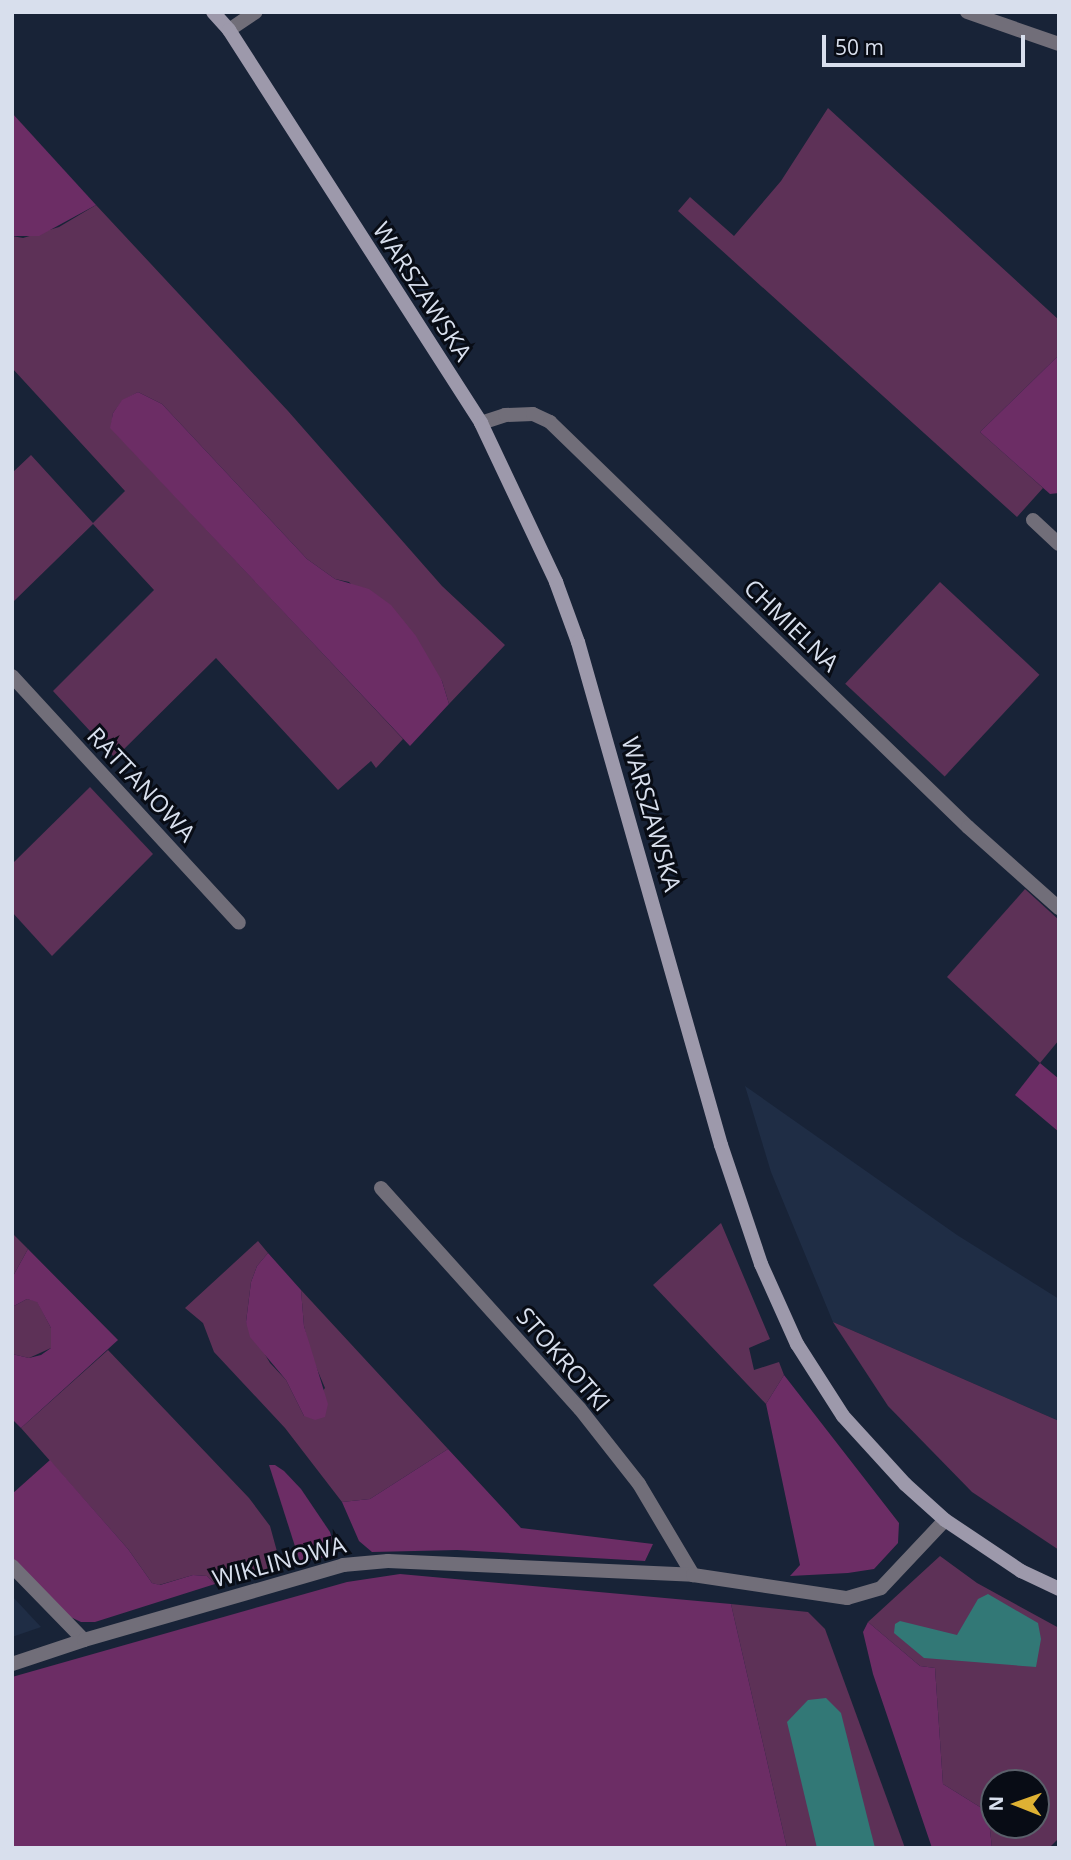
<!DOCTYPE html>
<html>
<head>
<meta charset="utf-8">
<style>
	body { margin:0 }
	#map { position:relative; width:1071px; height:1860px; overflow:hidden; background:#182337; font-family:"Open Sans",sans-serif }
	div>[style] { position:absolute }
	.built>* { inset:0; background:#1f2d45 }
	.green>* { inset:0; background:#5d3157; transform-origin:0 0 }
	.forest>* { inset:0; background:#6c2d65 }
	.water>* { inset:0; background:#327876 }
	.minor>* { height:14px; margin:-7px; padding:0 7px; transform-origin:7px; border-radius:7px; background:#716e79 }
	.secondary>* { height:14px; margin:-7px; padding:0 7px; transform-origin:7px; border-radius:7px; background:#9d99ab }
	span { translate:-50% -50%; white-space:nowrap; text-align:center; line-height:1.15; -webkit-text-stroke:6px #080c15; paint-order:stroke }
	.street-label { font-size:24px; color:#d8dfed }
	.frame { position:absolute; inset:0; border:14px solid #d8dfed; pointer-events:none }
	.north { position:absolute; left:980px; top:1769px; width:70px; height:70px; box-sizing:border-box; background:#080c15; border:2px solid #5b606b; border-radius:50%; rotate:271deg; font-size:19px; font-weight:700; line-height:28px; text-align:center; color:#d8dfed }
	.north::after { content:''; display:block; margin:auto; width:24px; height:32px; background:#deb133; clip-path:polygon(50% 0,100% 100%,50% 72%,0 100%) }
	.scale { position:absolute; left:822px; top:35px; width:203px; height:32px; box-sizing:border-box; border:4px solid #d8dfed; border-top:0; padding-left:9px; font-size:21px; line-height:24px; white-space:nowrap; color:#d8dfed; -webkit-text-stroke:5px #080c15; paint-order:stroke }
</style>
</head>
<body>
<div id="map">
	<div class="built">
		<i style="clip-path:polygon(745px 1086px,957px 1235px,1059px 1299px,1059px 1421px,833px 1322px,771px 1172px)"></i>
		<i style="clip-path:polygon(12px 1596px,41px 1627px,12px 1637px)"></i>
	</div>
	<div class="green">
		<i style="clip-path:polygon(828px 108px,1059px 320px,1059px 355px,980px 432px,1043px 488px,1017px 517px,678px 211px,690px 197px,734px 236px,781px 181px)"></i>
		<i style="clip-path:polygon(96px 205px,288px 411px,442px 586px,505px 645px,449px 704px,442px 681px,349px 582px,335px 579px,307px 559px,162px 404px,138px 392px,122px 401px,113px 413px,111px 428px,403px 739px,376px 768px,371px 761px,338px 790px,216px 658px,115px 758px,53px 691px,154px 590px,93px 524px,12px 603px,12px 473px,31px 455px,93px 523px,125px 491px,12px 368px,12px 236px,23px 238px,59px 227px)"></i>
		<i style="left:940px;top:582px;width:136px;height:139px;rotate:43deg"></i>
		<i style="clip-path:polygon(90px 787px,153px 854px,52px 956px,12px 912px,12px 864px)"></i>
		<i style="clip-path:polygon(1025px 889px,1059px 920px,1059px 1040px,1040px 1063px,947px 977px)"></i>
		<i style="clip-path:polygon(721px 1223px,770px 1339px,749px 1348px,754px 1370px,779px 1362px,784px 1375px,766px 1404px,653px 1285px)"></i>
		<i style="clip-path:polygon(12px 1233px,28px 1249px,12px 1278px)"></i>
		<i style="clip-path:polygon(258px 1241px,268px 1253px,257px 1266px,251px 1282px,246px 1322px,270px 1363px,286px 1380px,304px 1416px,325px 1388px,311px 1355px,304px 1326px,301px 1290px,448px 1449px,370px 1499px,342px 1502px,285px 1428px,214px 1352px,203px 1323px,185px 1308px)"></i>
		<i style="clip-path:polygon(27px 1299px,37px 1301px,51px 1328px,51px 1348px,29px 1358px,12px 1354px,12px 1307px)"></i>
		<i style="clip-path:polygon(833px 1322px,1059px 1421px,1059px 1550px,972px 1492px,888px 1406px)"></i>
		<i style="clip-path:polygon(108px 1350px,249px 1498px,270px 1526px,281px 1566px,215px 1584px,207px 1576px,193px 1575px,159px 1585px,152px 1583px,128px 1549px,21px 1428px)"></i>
		<i style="clip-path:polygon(evenodd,940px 1556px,977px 1583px,1059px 1628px,1059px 1838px,1049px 1848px,992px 1848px,988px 1812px,943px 1784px,935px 1668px,920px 1666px,868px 1622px,940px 1556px,994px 1783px,1036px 1783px,1036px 1825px,994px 1825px,994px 1783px)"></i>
		<i style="clip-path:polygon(731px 1604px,808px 1612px,825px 1629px,905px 1848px,787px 1848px)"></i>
	</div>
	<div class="forest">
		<i style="clip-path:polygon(12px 113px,96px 205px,39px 236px,12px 236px)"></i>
		<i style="clip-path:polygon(1059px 355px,1059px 493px,1050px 494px,980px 432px)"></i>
		<i style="clip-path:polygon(138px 392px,162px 404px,307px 559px,335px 579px,369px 589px,391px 605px,416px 636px,442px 681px,449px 704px,410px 746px,110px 428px,113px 413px,122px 400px)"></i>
		<i style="clip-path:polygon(1040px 1063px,1059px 1079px,1059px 1132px,1015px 1095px)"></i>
		<i style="clip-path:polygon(28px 1249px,118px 1340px,21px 1428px,12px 1419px,12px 1354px,29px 1358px,41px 1355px,51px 1348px,51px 1328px,37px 1302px,27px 1299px,12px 1307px,12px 1278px)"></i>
		<i style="clip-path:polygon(268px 1253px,301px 1290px,304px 1326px,328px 1404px,325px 1417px,315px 1420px,304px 1416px,286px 1380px,250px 1337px,246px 1322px,251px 1282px,257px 1266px)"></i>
		<i style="clip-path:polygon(784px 1375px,899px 1523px,898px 1543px,874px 1569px,848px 1573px,790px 1576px,800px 1565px,766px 1404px)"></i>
		<i style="clip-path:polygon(448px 1449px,521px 1528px,653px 1544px,645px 1561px,457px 1550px,372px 1552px,359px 1541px,342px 1502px,370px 1499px)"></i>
		<i style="clip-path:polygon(50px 1460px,128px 1549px,152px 1583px,160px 1585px,193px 1575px,207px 1576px,215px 1584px,95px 1622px,81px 1622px,60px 1612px,12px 1559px,12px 1494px)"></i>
		<i style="clip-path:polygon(269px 1465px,275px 1465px,284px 1471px,301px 1489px,330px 1532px,337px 1555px,300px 1562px)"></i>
		<i style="clip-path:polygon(400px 1574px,731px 1604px,787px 1848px,12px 1848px,12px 1677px,347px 1582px)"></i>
		<i style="clip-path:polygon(868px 1622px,920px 1666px,935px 1668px,943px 1784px,988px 1812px,992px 1848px,932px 1848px,873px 1674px,863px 1632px)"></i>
	</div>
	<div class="water">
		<i style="clip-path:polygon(988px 1594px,1038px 1623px,1041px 1639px,1036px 1667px,924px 1658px,894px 1633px,895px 1624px,900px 1621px,957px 1635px,978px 1599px)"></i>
		<i style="clip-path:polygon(826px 1698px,841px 1713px,875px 1848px,817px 1848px,787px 1722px,808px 1700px)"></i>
	</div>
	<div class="minor">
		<i style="left:967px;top:12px;width:97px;rotate:19.2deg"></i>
		<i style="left:229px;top:30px;width:32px;rotate:-34deg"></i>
		<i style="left:481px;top:423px;width:25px;rotate:-18deg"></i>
		<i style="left:505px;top:415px;width:28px;rotate:-2deg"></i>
		<i style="left:533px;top:414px;width:19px;rotate:25deg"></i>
		<i style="left:550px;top:422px;width:582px;rotate:44.1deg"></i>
		<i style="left:968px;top:827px;width:122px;rotate:41.7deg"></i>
		<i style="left:1033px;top:520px;width:35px;rotate:43deg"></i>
		<i style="left:12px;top:676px;width:335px;rotate:47.4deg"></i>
		<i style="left:381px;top:1188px;width:297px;rotate:48deg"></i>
		<i style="left:580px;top:1409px;width:95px;rotate:51.8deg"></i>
		<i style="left:639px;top:1484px;width:106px;rotate:59.3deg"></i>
		<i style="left:12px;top:1566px;width:103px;rotate:45.8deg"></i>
		<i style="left:12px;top:1664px;width:76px;rotate:-18.4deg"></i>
		<i style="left:84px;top:1640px;width:270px;rotate:-16.1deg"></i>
		<i style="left:343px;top:1565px;width:45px;rotate:-5.1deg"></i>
		<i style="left:388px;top:1561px;width:305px;rotate:2.6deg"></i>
		<i style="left:693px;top:1575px;width:156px;rotate:8.5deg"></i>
		<i style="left:847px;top:1598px;width:35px;rotate:-16deg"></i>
		<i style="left:881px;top:1588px;width:93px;rotate:-46.7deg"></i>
	</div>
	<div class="secondary">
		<i style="left:213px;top:12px;width:24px;rotate:48deg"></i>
		<i style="left:229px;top:30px;width:467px;rotate:57.3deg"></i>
		<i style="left:481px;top:423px;width:176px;rotate:64.7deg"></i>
		<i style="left:556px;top:582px;width:64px;rotate:69.9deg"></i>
		<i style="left:578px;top:642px;width:523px;rotate:74.13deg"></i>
		<i style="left:721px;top:1145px;width:126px;rotate:71.4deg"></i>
		<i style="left:761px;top:1264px;width:88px;rotate:65.8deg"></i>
		<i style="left:797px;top:1344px;width:85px;rotate:57.4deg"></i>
		<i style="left:843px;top:1416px;width:92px;rotate:47.6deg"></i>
		<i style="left:905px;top:1484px;width:54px;rotate:42deg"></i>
		<i style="left:945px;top:1520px;width:92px;rotate:33.9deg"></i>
		<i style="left:1021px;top:1571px;width:42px;rotate:25.3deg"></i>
	</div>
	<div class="street-label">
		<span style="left:423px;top:291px;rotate:57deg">WARSZAWSKA</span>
		<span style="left:792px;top:625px;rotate:44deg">CHMIELNA</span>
		<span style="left:142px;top:784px;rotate:47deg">RATTANOWA</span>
		<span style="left:652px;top:814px;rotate:74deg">WARSZAWSKA</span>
		<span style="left:564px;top:1359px;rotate:49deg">STOKROTKI</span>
		<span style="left:279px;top:1561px;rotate:-15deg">WIKLINOWA</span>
	</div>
	<div class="frame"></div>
	<div class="north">N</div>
	<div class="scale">50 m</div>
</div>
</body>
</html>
